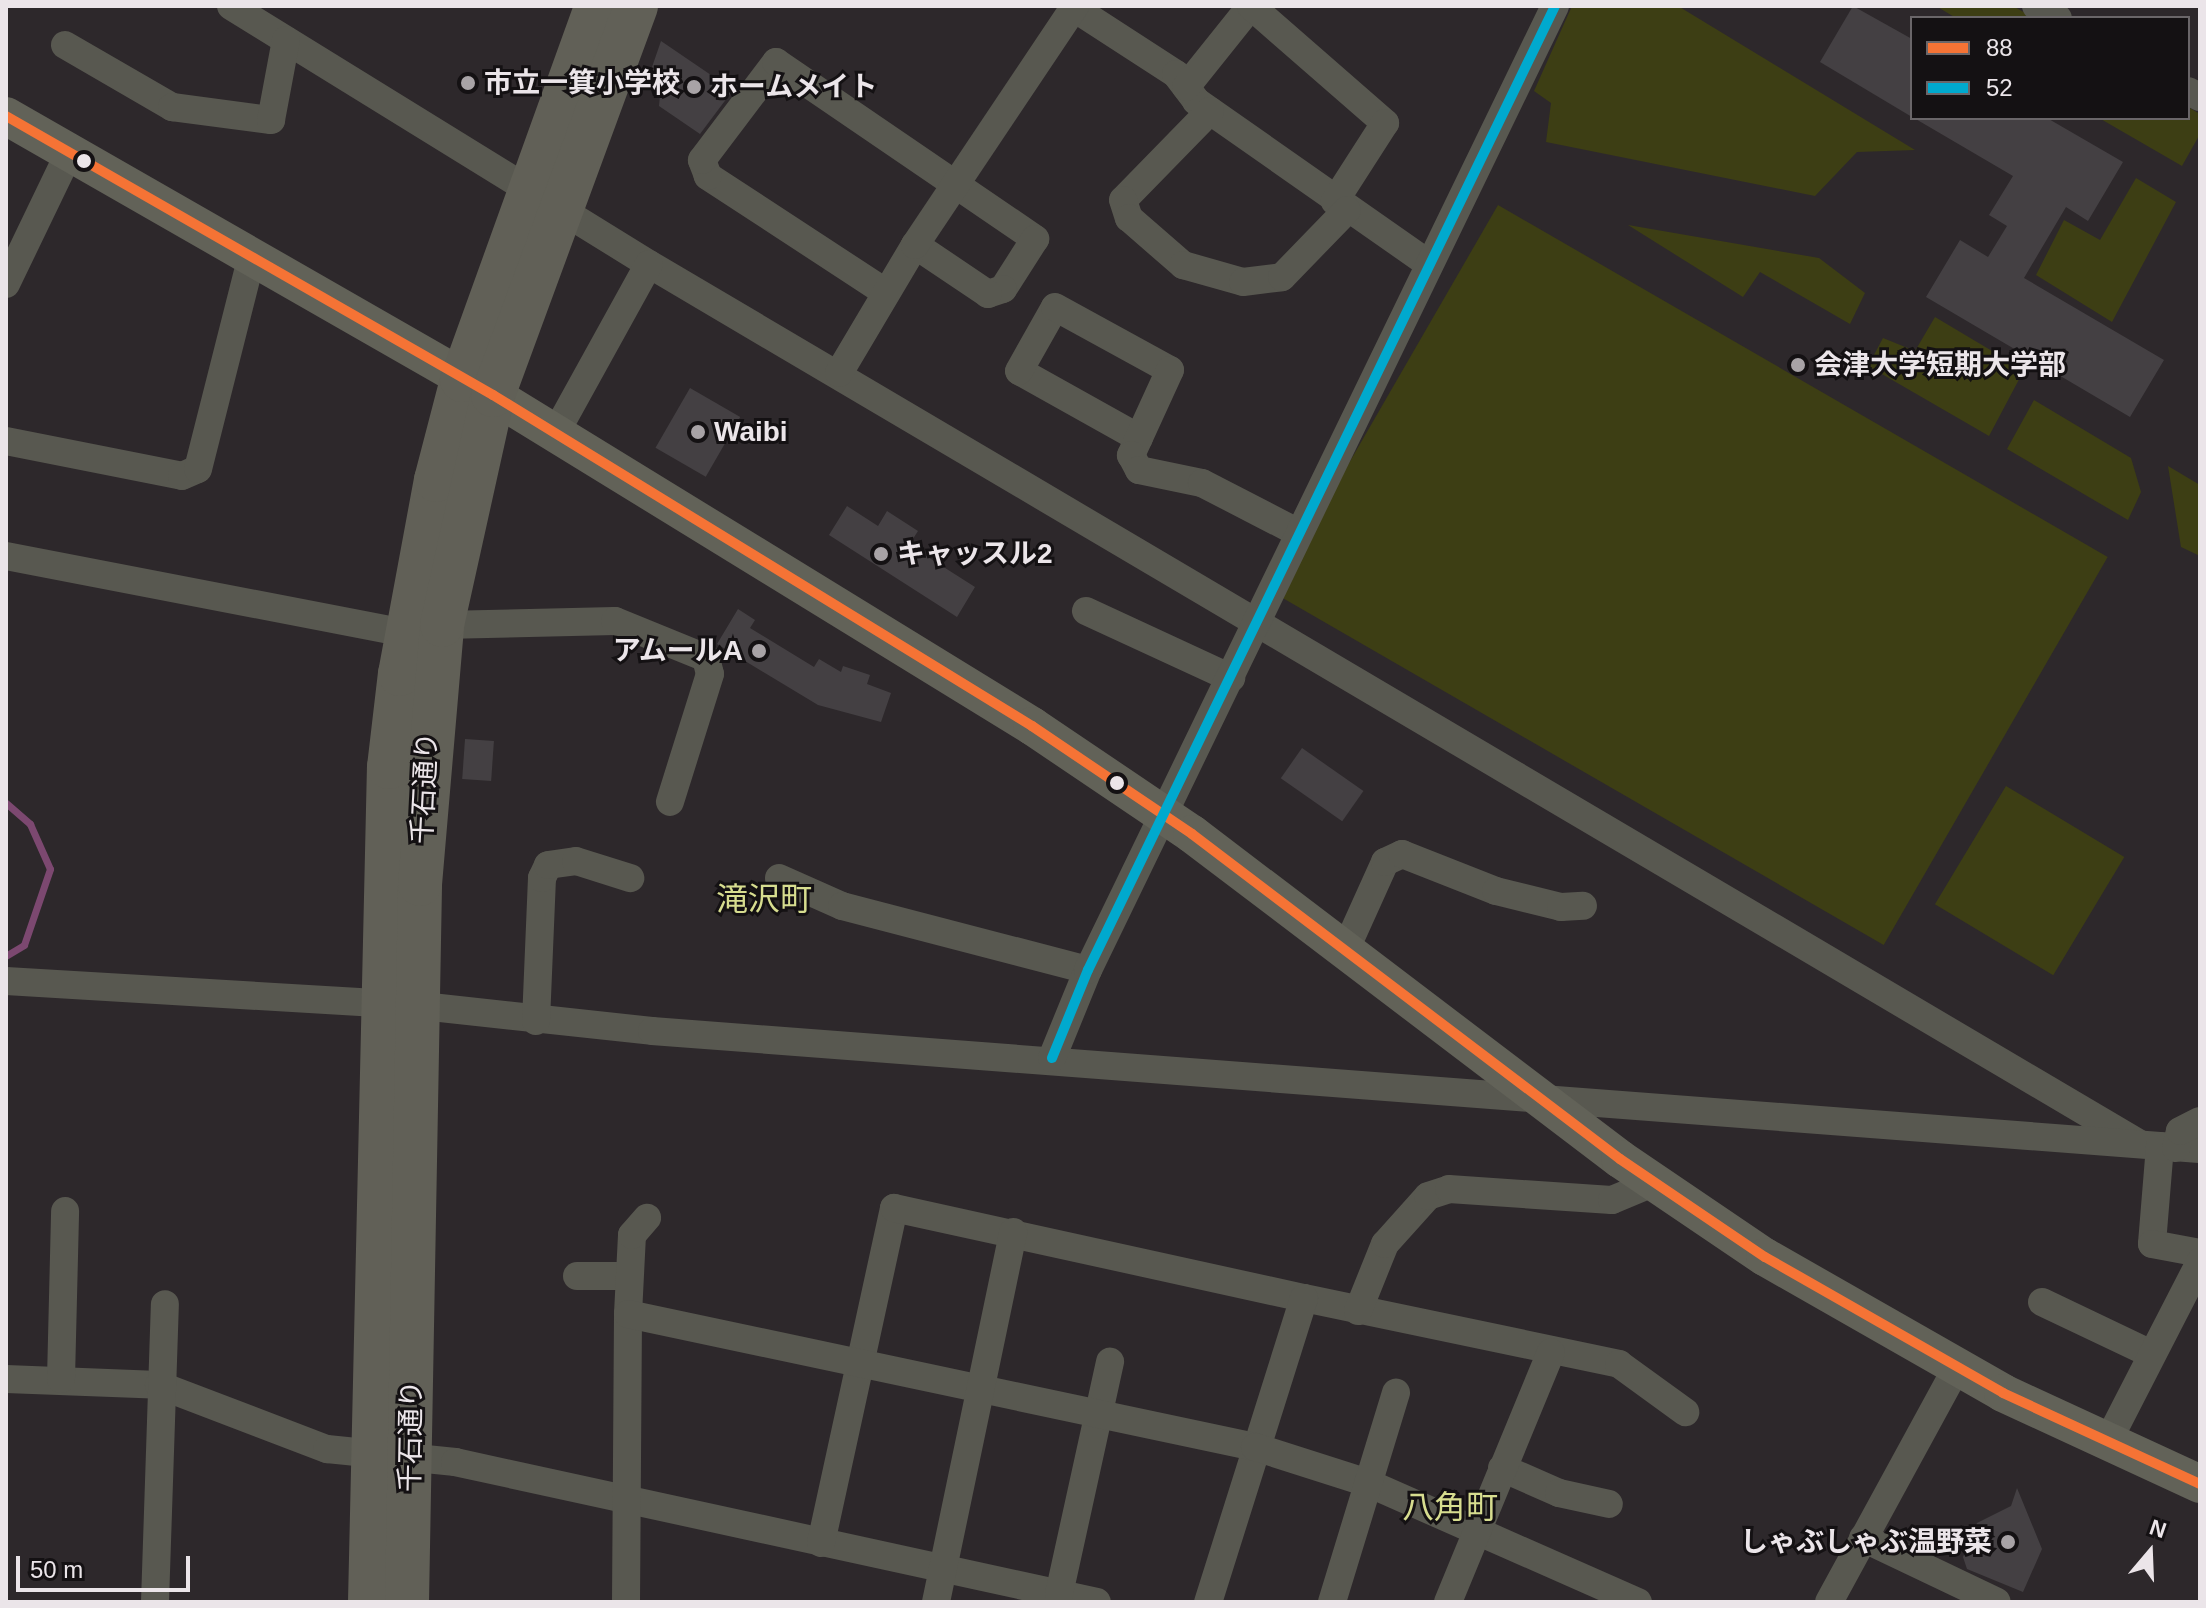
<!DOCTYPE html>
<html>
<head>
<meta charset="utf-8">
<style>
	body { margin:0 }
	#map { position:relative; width:2206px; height:1608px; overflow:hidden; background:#2d282b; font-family:Arial,"Noto Sans JP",sans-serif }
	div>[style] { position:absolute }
	.green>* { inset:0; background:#3d3e14; transform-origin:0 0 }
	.stream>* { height:7px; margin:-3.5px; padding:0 3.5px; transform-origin:3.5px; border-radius:3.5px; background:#7c4870 }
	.building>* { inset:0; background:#444043; transform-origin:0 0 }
	.street>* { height:28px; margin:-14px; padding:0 14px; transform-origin:14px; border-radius:14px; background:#585850 }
	.secondary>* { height:38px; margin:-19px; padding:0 19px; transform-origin:19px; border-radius:19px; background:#626258 }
	.primary>* { height:44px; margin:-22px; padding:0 22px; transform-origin:22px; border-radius:22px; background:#616057 }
	.bus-1>* { height:10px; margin:-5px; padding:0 5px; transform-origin:5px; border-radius:5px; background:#f57335 }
	.bus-2>* { height:10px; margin:-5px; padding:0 5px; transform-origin:5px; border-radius:5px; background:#00a9ce }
	.dots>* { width:22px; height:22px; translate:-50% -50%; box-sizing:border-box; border:4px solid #141113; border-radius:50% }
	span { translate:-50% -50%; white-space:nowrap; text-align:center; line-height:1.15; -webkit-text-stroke:6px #141113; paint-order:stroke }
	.poi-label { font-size:28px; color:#ebe5e9; font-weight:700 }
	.left { translate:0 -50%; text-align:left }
	.right { translate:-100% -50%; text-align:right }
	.street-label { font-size:28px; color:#ebe5e9 }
	.quarter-label { font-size:32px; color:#d7dd8f }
	.frame { position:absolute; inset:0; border:8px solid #ebe5e9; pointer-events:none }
	.legend { position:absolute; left:1910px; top:16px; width:280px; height:104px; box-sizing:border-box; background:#141113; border:2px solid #6a6669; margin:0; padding:10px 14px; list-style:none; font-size:24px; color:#ebe5e9 }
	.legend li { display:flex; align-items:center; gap:16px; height:40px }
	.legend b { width:40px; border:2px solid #6a6669 }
	.north { position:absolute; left:2110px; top:1512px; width:80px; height:80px; -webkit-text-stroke:6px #141113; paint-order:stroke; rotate:19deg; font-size:22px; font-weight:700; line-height:32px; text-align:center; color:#ebe5e9 }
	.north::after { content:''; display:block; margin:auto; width:28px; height:36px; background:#ebe5e9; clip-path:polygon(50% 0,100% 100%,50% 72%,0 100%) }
	.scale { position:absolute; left:16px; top:1556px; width:174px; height:36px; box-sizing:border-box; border:4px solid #ebe5e9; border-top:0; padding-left:10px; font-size:24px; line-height:28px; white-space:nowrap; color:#ebe5e9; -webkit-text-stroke:6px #141113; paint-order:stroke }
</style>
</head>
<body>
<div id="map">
	<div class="green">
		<i style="clip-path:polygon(1572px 6px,1678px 6px,1915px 150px,1857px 152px,1815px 196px,1546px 142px,1551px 103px,1534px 91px)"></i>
		<i style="clip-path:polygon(1936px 6px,2013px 6px,2034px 18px,1956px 18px)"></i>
		<i style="clip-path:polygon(2188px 107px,2200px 114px,2200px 134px,2182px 166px,2099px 118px,2188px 118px)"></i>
		<i style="clip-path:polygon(2136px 178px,2176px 202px,2112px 322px,2036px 275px,2064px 220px,2100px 240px)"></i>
		<i style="left:1498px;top:205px;width:704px;height:448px;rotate:30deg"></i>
		<i style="clip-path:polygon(1628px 225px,1819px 258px,1865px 293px,1850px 324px,1760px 272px,1743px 297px)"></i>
		<i style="clip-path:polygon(1935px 317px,2024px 370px,1989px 436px,1868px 366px,1883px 338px,1915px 351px)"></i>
		<i style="clip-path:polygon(2034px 400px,2131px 458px,2141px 492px,2128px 520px,2007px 449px)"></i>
		<i style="clip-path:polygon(2168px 466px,2200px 485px,2200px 556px,2181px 547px)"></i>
		<i style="left:2006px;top:786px;width:138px;height:138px;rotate:31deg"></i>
	</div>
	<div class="stream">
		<i style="left:6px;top:803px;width:32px;rotate:41deg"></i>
		<i style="left:30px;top:824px;width:49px;rotate:66deg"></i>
		<i style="left:50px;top:869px;width:80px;rotate:108.9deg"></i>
		<i style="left:24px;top:945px;width:21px;rotate:149deg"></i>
	</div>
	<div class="building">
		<i style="clip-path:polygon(1853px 6px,1912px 39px,1912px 117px,1820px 62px)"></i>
		<i style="clip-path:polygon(661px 41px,733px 90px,700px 134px,659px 106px,661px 84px,652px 67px)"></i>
		<i style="clip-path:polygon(1914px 118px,2047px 118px,2123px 162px,2088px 221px,2066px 207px,2024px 278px,2164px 360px,2130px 417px,1926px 297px,1960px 240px,1988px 257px,2007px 226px,1989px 215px,2013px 176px)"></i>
		<i style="left:690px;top:388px;width:58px;height:69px;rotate:30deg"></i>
		<i style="clip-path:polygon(847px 506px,878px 526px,887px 511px,918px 531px,909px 545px,975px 587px,957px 617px,829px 535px)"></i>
		<i style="clip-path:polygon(738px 609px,755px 620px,750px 628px,814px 667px,819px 659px,841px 672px,843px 666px,870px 675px,867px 684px,891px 693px,881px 722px,818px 705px,717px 644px)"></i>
		<i style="left:465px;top:739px;width:29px;height:40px;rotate:4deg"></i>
		<i style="left:1302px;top:748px;width:75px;height:37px;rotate:35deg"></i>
		<i style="clip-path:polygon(2017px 1488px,2042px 1549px,2023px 1592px,1967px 1569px,1963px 1557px,1977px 1523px,2011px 1506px)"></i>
	</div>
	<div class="street">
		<i style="left:231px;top:6px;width:491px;rotate:31.7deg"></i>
		<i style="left:649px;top:264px;width:1731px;rotate:30.55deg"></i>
		<i style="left:1071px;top:6px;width:125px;rotate:32.9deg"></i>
		<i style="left:1176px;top:74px;width:34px;rotate:53deg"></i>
		<i style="left:1196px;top:101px;width:282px;rotate:35deg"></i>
		<i style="left:2036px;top:6px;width:25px;rotate:29deg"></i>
		<i style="left:65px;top:45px;width:124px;rotate:30.1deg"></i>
		<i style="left:172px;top:107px;width:100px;rotate:7.5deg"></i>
		<i style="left:271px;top:120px;width:81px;rotate:-79.4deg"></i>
		<i style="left:1186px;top:87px;width:104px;rotate:-51.3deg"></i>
		<i style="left:1251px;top:6px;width:178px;rotate:41.1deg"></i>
		<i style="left:1385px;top:123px;width:93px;rotate:122.7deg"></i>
		<i style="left:2188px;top:91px;width:13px;rotate:27deg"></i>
		<i style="left:1210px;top:111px;width:124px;rotate:134.3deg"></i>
		<i style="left:1123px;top:200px;width:19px;rotate:72deg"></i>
		<i style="left:1129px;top:218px;width:72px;rotate:41deg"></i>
		<i style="left:1183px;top:265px;width:62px;rotate:15.8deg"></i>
		<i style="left:1243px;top:282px;width:39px;rotate:-7deg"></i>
		<i style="left:1282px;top:277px;width:93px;rotate:-45.9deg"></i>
		<i style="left:6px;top:284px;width:145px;rotate:-64.3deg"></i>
		<i style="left:885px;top:292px;width:212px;rotate:-146.8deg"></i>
		<i style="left:708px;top:176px;width:17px;rotate:-111deg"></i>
		<i style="left:702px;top:160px;width:123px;rotate:-52.9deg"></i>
		<i style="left:776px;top:62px;width:314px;rotate:34.3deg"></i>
		<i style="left:1035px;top:239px;width:59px;rotate:122.6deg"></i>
		<i style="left:1003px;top:289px;width:16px;rotate:162deg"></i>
		<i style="left:988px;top:294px;width:88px;rotate:-146.1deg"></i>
		<i style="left:839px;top:373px;width:149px;rotate:-59.3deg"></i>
		<i style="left:915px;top:245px;width:288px;rotate:-56.2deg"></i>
		<i style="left:555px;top:434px;width:194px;rotate:-61.1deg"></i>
		<i style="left:1139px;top:438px;width:137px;rotate:-150.8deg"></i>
		<i style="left:1019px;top:371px;width:73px;rotate:-60.6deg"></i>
		<i style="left:1055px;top:307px;width:131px;rotate:28.7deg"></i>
		<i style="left:1170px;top:370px;width:94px;rotate:114.6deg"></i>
		<i style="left:1131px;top:455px;width:17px;rotate:62deg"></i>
		<i style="left:1139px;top:470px;width:64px;rotate:11.7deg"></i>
		<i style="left:1202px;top:483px;width:109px;rotate:27.3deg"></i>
		<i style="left:6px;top:441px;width:179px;rotate:11.2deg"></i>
		<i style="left:182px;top:476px;width:17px;rotate:-24deg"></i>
		<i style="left:198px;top:469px;width:217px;rotate:-75.8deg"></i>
		<i style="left:6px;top:556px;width:408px;rotate:10.9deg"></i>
		<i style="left:1086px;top:611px;width:160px;rotate:24.8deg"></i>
		<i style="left:442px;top:625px;width:173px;rotate:-1.3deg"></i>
		<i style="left:615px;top:621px;width:98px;rotate:22.1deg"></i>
		<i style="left:706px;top:658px;width:16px;rotate:76deg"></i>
		<i style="left:710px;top:674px;width:134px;rotate:107.4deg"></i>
		<i style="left:779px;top:878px;width:69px;rotate:24deg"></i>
		<i style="left:842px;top:906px;width:254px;rotate:14.6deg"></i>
		<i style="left:1344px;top:953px;width:100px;rotate:-65.7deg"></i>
		<i style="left:1385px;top:862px;width:19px;rotate:-25deg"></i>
		<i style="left:1402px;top:854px;width:101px;rotate:21.5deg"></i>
		<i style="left:1496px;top:891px;width:67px;rotate:13.8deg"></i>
		<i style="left:1561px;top:907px;width:22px;rotate:-3deg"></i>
		<i style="left:6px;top:981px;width:417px;rotate:3.4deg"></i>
		<i style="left:422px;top:1006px;width:231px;rotate:6.2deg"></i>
		<i style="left:652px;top:1031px;width:1552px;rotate:4.36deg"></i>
		<i style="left:536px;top:1021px;width:143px;rotate:-87.6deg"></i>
		<i style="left:542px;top:878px;width:14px;rotate:-65deg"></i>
		<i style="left:548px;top:865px;width:28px;rotate:-8deg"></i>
		<i style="left:576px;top:861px;width:57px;rotate:17.5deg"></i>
		<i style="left:1052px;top:1058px;width:95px;rotate:-67.8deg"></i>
		<i style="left:1088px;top:970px;width:1071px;rotate:-64.15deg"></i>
		<i style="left:2160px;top:1146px;width:98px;rotate:94.7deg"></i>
		<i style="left:2152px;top:1244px;width:49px;rotate:10.6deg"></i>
		<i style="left:2176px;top:1148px;width:17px;rotate:-77deg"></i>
		<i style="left:2180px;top:1131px;width:22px;rotate:-27deg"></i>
		<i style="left:577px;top:1276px;width:50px"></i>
		<i style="left:1304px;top:1298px;width:322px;rotate:11.8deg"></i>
		<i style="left:1619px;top:1364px;width:82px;rotate:36deg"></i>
		<i style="left:2042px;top:1302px;width:119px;rotate:25.5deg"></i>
		<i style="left:1358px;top:1311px;width:72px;rotate:-68.1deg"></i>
		<i style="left:1385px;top:1244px;width:64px;rotate:-48.1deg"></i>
		<i style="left:1428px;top:1196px;width:22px;rotate:-18deg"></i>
		<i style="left:1449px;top:1189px;width:163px;rotate:3.9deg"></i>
		<i style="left:1612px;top:1200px;width:44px;rotate:-22.5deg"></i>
		<i style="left:628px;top:1314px;width:79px;rotate:-87.1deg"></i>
		<i style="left:632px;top:1235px;width:23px;rotate:-49deg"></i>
		<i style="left:6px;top:1379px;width:153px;rotate:2.2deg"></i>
		<i style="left:159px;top:1385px;width:180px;rotate:20.9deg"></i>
		<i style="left:327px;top:1449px;width:129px;rotate:5.8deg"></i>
		<i style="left:455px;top:1462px;width:657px;rotate:12.3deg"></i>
		<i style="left:61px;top:1379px;width:168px;rotate:-88.6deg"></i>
		<i style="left:2106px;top:1445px;width:206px;rotate:-62.8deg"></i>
		<i style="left:1502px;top:1468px;width:62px;rotate:23.7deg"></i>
		<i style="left:1559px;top:1493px;width:51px;rotate:12.4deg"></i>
		<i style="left:1863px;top:1538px;width:148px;rotate:25.5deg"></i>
		<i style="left:821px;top:1543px;width:343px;rotate:-77.7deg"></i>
		<i style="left:894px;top:1208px;width:420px;rotate:12.4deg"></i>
		<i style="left:1304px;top:1298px;width:319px;rotate:107.5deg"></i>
		<i style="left:1059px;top:1594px;width:238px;rotate:-77.6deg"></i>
		<i style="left:155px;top:1602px;width:298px;rotate:-88.1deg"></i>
		<i style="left:626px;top:1602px;width:288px;rotate:-89.6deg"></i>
		<i style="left:628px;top:1314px;width:641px;rotate:11.98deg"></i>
		<i style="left:1255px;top:1447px;width:119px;rotate:17.7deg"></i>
		<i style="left:1368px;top:1483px;width:295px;rotate:23.8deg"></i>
		<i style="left:936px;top:1602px;width:378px;rotate:-78.2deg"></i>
		<i style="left:1332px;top:1602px;width:219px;rotate:-73deg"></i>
		<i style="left:1448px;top:1602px;width:270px;rotate:-67.6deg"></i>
		<i style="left:1829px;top:1602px;width:268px;rotate:-61.4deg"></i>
	</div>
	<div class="secondary">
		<i style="left:6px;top:116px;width:561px;rotate:29.81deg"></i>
		<i style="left:493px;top:395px;width:633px;rotate:31.55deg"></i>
		<i style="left:1032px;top:726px;width:193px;rotate:34deg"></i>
		<i style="left:1192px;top:834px;width:537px;rotate:37.21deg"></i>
		<i style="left:1620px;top:1159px;width:175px;rotate:34.1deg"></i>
		<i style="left:1765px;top:1257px;width:274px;rotate:29.7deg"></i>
		<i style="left:2003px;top:1393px;width:217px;rotate:24.8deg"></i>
	</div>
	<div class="primary">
		<i style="left:370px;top:1602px;width:835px;rotate:-88.7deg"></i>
		<i style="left:389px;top:767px;width:94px;rotate:-83.3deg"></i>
		<i style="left:400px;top:674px;width:197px;rotate:-79.5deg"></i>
		<i style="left:436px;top:480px;width:103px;rotate:-75.4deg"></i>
		<i style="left:462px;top:380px;width:398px;rotate:-70.2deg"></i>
		<i style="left:407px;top:1602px;width:718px;rotate:-88.96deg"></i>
		<i style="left:420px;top:884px;width:260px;rotate:-85.1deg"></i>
		<i style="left:442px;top:625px;width:236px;rotate:-77.5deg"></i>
		<i style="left:493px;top:395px;width:414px;rotate:-69.8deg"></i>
	</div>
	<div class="bus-1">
		<i style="left:6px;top:116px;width:561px;rotate:29.81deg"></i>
		<i style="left:493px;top:395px;width:633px;rotate:31.55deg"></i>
		<i style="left:1032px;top:726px;width:193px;rotate:34deg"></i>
		<i style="left:1192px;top:834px;width:537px;rotate:37.21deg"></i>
		<i style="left:1620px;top:1159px;width:175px;rotate:34.1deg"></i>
		<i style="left:1765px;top:1257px;width:274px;rotate:29.7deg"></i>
		<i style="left:2003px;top:1393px;width:217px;rotate:24.8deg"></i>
	</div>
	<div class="bus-2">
		<i style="left:1052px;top:1058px;width:95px;rotate:-67.8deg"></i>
		<i style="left:1088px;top:970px;width:1071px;rotate:-64.15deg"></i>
	</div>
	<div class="dots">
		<i style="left:468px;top:83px;background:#a8a3a6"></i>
		<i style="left:694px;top:87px;background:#a8a3a6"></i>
		<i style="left:84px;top:161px;background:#ebe5e9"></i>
		<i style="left:1798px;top:365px;background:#a8a3a6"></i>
		<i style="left:698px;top:432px;background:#a8a3a6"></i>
		<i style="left:881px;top:554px;background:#a8a3a6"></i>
		<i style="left:759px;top:651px;background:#a8a3a6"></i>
		<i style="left:1117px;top:783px;background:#ebe5e9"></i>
		<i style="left:2008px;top:1542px;background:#a8a3a6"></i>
	</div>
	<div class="poi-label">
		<span class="left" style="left:484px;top:83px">市立一箕小学校</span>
		<span class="left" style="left:710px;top:87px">ホームメイト</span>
		<span class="left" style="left:1814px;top:365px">会津大学短期大学部</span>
		<span class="left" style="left:714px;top:432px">Waibi</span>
		<span class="left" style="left:897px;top:554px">キャッスル2</span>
		<span class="right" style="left:743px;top:651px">アムールA</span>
		<span class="right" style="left:1992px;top:1542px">しゃぶしゃぶ温野菜</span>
	</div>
	<div class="street-label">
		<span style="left:425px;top:788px;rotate:-87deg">千石通り</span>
		<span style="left:411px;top:1436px;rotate:-89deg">千石通り</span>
	</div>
	<div class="quarter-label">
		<span style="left:764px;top:899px">滝沢町</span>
		<span style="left:1450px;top:1507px">八角町</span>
	</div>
	<div class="frame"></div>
	<ul class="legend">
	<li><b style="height:10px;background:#f57335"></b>88</li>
	<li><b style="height:10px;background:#00a9ce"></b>52</li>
	</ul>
	<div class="north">N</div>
	<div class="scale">50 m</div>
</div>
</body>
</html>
